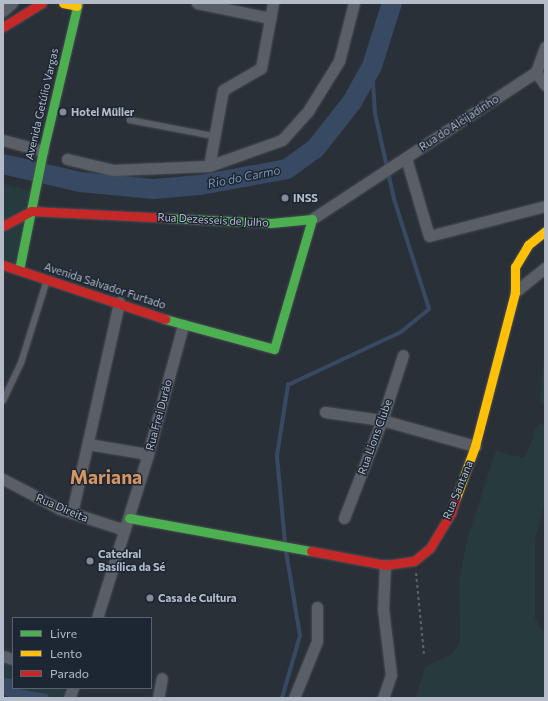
<!DOCTYPE html>
<html>
<head>
<meta charset="utf-8">
<style>
	body { margin:0 }
	#map { position:relative; width:548px; height:701px; overflow:hidden; background:#2a3038; font-family:Commissioner,sans-serif }
	div>[style] { position:absolute }
	.green>* { inset:0; background:#273a3e }
	.water>* { inset:0; background:#384963 }
	.stream>* { height:3.5px; margin:-1.75px; padding:0 1.75px; transform-origin:1.75px; border-radius:1.75px; background:#384963 }
	.river>* { height:20px; margin:-10px; padding:0 10px; transform-origin:10px; border-radius:10px; background:#384963 }
	.path>* { height:2px; margin-top:-1px; transform-origin:0; background:repeating-linear-gradient(90deg,#5d636a 0 3px,transparent 0 6px) }
	.roads { filter:drop-shadow(0 0 1px #484c53) drop-shadow(0 0 1px #484c53) }
	.lane>* { height:5.5px; margin:-2.75px; padding:0 2.75px; transform-origin:2.75px; border-radius:2.75px; background:#5a5e66 }
	.street>* { height:11px; margin:-5.5px; padding:0 5.5px; transform-origin:5.5px; border-radius:5.5px; background:#5a5e66 }
	.fast>* { height:9px; margin:-4.5px; padding:0 4.5px; transform-origin:4.5px; border-radius:4.5px; background:#4caf50 }
	.slow>* { height:9px; margin:-4.5px; padding:0 4.5px; transform-origin:4.5px; border-radius:4.5px; background:#ffc107 }
	.jam>* { height:9px; margin:-4.5px; padding:0 4.5px; transform-origin:4.5px; border-radius:4.5px; background:#c62828 }
	.dots>* { width:11px; height:11px; translate:-50% -50%; box-sizing:border-box; border:2px solid #1d2633; border-radius:50% }
	span { translate:-50% -50%; white-space:nowrap; text-align:center; line-height:1.15; -webkit-text-stroke:3px #1d2633; paint-order:stroke }
	.street-label { font-size:11px; color:#b4bcc9 }
	.poi-label { font-size:11px; color:#b4bcc9; font-weight:700 }
	.left { translate:0 -50%; text-align:left }
	.water-label { font-size:12px; color:#7c92b1; font-style:italic }
	.town-label { font-size:19px; color:#d59563; font-weight:700 }
	.frame { position:absolute; inset:0; border:4px solid #b4bcc9; pointer-events:none }
	.legend { position:absolute; left:12px; top:617px; width:140px; height:72px; box-sizing:border-box; background:#1d2633; border:1px solid #59626f; margin:0; padding:5px 7px; list-style:none; font-size:12px; color:#b4bcc9 }
	.legend li { display:flex; align-items:center; gap:8px; height:20px }
	.legend b { width:20px; border:1px solid #59626f }
</style>
</head>
<body>
<div id="map">
	<div class="green">
		<i style="clip-path:polygon(3px 184px,35px 192px,19px 264px,3px 259px)"></i>
		<i style="clip-path:polygon(545px 338px,545px 405px,540px 402px)"></i>
		<i style="clip-path:polygon(540px 424px,545px 425px,545px 501px,535px 540px,535px 618px,542px 631px,545px 631px,545px 698px,416px 698px,425px 667px,452px 654px,460px 642px,459px 580px,468px 536px,496px 451px,524px 458px,533px 438px,534px 429px)"></i>
		<i style="clip-path:polygon(3px 660px,13px 664px,13px 688px,73px 688px,69px 698px,3px 698px)"></i>
	</div>
	<div class="water">
		<i style="clip-path:polygon(3px 678px,13px 679px,13px 688px,47px 694px,50px 698px,8px 697px,3px 694px)"></i>
	</div>
	<div class="stream">
		<i style="left:285px;top:543px;width:87px;rotate:-95.3deg"></i>
		<i style="left:277px;top:456px;width:72px;rotate:-81.2deg"></i>
		<i style="left:288px;top:385px;width:125px;rotate:-25.1deg"></i>
		<i style="left:401px;top:332px;width:36px;rotate:-39deg"></i>
		<i style="left:429px;top:309px;width:115px;rotate:-107.7deg"></i>
		<i style="left:394px;top:199px;width:87px;rotate:-102.6deg"></i>
		<i style="left:375px;top:114px;width:48px;rotate:-93.6deg"></i>
		<i style="left:282px;top:698px;width:65px;rotate:-73.8deg"></i>
		<i style="left:300px;top:636px;width:86px;rotate:-99.4deg"></i>
	</div>
	<div class="river">
		<i style="left:3px;top:164px;width:79px;rotate:13.2deg"></i>
		<i style="left:80px;top:182px;width:74px;rotate:5.4deg"></i>
		<i style="left:154px;top:189px;width:46px;rotate:-5deg"></i>
		<i style="left:200px;top:185px;width:88px;rotate:-10.4deg"></i>
		<i style="left:287px;top:169px;width:34px;rotate:-36deg"></i>
		<i style="left:315px;top:149px;width:60px;rotate:-51.8deg"></i>
		<i style="left:352px;top:102px;width:41px;rotate:-60.9deg"></i>
		<i style="left:372px;top:66px;width:66px;rotate:-72.4deg"></i>
	</div>
	<div class="path">
		<i style="left:416px;top:573px;width:81px;rotate:84.4deg"></i>
	</div>
	<div class="roads">
		<div class="lane">
			<i style="left:130px;top:120px;width:85px;rotate:10.9deg"></i>
			<i style="left:3px;top:401px;width:42px;rotate:-64.7deg"></i>
			<i style="left:21px;top:363px;width:87px;rotate:-72.6deg"></i>
		</div>
		<div class="street">
			<i style="left:197px;top:3px;width:75px;rotate:11.6deg"></i>
			<i style="left:3px;top:11px;width:12px;rotate:-42deg"></i>
			<i style="left:536px;top:72px;width:27px;rotate:-70deg"></i>
			<i style="left:536px;top:72px;width:16px;rotate:55deg"></i>
			<i style="left:3px;top:140px;width:41px;rotate:15.4deg"></i>
			<i style="left:406px;top:158px;width:81px;rotate:73.6deg"></i>
			<i style="left:429px;top:236px;width:120px;rotate:-14.5deg"></i>
			<i style="left:67px;top:159px;width:47px;rotate:13.4deg"></i>
			<i style="left:113px;top:170px;width:96px;rotate:-2.4deg"></i>
			<i style="left:209px;top:166px;width:77px;rotate:-19.6deg"></i>
			<i style="left:282px;top:140px;width:39px;rotate:-48deg"></i>
			<i style="left:308px;top:111px;width:59px;rotate:-58.2deg"></i>
			<i style="left:339px;top:61px;width:60px;rotate:-75.5deg"></i>
			<i style="left:209px;top:166px;width:77px;rotate:-79.6deg"></i>
			<i style="left:223px;top:90px;width:44px;rotate:-30.1deg"></i>
			<i style="left:261px;top:68px;width:66px;rotate:-79.5deg"></i>
			<i style="left:312px;top:219px;width:268px;rotate:-33.3deg"></i>
			<i style="left:515px;top:292px;width:38px;rotate:-39deg"></i>
			<i style="left:325px;top:412px;width:58px;rotate:8deg"></i>
			<i style="left:382px;top:420px;width:97px;rotate:15.6deg"></i>
			<i style="left:88px;top:444px;width:61px;rotate:9.5deg"></i>
			<i style="left:3px;top:479px;width:64px;rotate:27.8deg"></i>
			<i style="left:60px;top:509px;width:68px;rotate:17.9deg"></i>
			<i style="left:72px;top:513px;width:216px;rotate:-77.4deg"></i>
			<i style="left:344px;top:518px;width:105px;rotate:-68.8deg"></i>
			<i style="left:382px;top:420px;width:68px;rotate:-72.1deg"></i>
			<i style="left:97px;top:618px;width:172px;rotate:-72.7deg"></i>
			<i style="left:148px;top:454px;width:134px;rotate:-74.8deg"></i>
			<i style="left:3px;top:656px;width:10px;rotate:17deg"></i>
			<i style="left:69px;top:698px;width:11px;rotate:-68deg"></i>
			<i style="left:158px;top:698px;width:20px;rotate:-79deg"></i>
			<i style="left:294px;top:698px;width:61px;rotate:-68deg"></i>
			<i style="left:317px;top:641px;width:34px;rotate:-90deg"></i>
			<i style="left:383px;top:698px;width:24px;rotate:-71deg"></i>
			<i style="left:391px;top:675px;width:66px;rotate:-96.9deg"></i>
			<i style="left:383px;top:609px;width:44px;rotate:-87.4deg"></i>
		</div>
		<div class="fast">
			<i style="left:19px;top:270px;width:121px;rotate:-78.6deg"></i>
			<i style="left:43px;top:151px;width:152px;rotate:-76.7deg"></i>
			<i style="left:165px;top:319px;width:113px;rotate:15.4deg"></i>
			<i style="left:274px;top:349px;width:135px;rotate:-73.7deg"></i>
			<i style="left:312px;top:219px;width:41px;rotate:174.4deg"></i>
			<i style="left:271px;top:223px;width:104px;rotate:-177.2deg"></i>
			<i style="left:129px;top:518px;width:185px;rotate:10.3deg"></i>
		</div>
		<div class="slow">
			<i style="left:63px;top:3px;width:14px;rotate:12deg"></i>
			<i style="left:456px;top:498px;width:55px;rotate:-69.9deg"></i>
			<i style="left:475px;top:446px;width:159px;rotate:-75.4deg"></i>
			<i style="left:515px;top:292px;width:25px;rotate:-90deg"></i>
			<i style="left:515px;top:267px;width:26px;rotate:-59deg"></i>
			<i style="left:528px;top:245px;width:22px;rotate:-39deg"></i>
		</div>
		<div class="jam">
			<i style="left:3px;top:27px;width:46px;rotate:-31.6deg"></i>
			<i style="left:3px;top:226px;width:32px;rotate:-28deg"></i>
			<i style="left:31px;top:211px;width:136px;rotate:2.9deg"></i>
			<i style="left:3px;top:265px;width:171px;rotate:18.4deg"></i>
			<i style="left:311px;top:551px;width:75px;rotate:10.7deg"></i>
			<i style="left:385px;top:565px;width:29px;rotate:-8deg"></i>
			<i style="left:414px;top:561px;width:21px;rotate:-39deg"></i>
			<i style="left:430px;top:548px;width:41px;rotate:-59deg"></i>
			<i style="left:451px;top:513px;width:16px;rotate:-72deg"></i>
		</div>
	</div>
	<div class="dots">
		<i style="left:63px;top:112px;background:#848b96"></i>
		<i style="left:285px;top:198px;background:#848b96"></i>
		<i style="left:90px;top:561px;background:#848b96"></i>
		<i style="left:150px;top:598px;background:#848b96"></i>
	</div>
	<div class="street-label">
		<span style="left:42px;top:104px;rotate:-77deg">Avenida Getúlio Vargas</span>
		<span style="left:459px;top:123px;rotate:-33deg">Rua do Aleijadinho</span>
		<span style="left:213px;top:220px;rotate:3deg">Rua Dezesseis de Julho</span>
		<span style="left:105px;top:286px;rotate:18deg">Avenida Salvador Furtado</span>
		<span style="left:159px;top:415px;rotate:-75deg">Rua Frei Durão</span>
		<span style="left:375px;top:437px;rotate:-70deg">Rua Lions Clube</span>
		<span style="left:458px;top:490px;rotate:-68deg">Rua Santana</span>
		<span style="left:62px;top:508px;rotate:23deg">Rua Direita</span>
	</div>
	<div class="poi-label">
		<span class="left" style="left:71px;top:112px">Hotel Müller</span>
		<span class="left" style="left:293px;top:198px">INSS</span>
		<span class="left" style="left:98px;top:561px">Catedral<br>Basílica da Sé</span>
		<span class="left" style="left:158px;top:598px">Casa de Cultura</span>
	</div>
	<div class="water-label">
		<span style="left:244px;top:177px;rotate:-11deg">Rio do Carmo</span>
	</div>
	<div class="town-label">
		<span style="left:106px;top:477px">Mariana</span>
	</div>
	<div class="frame"></div>
	<ul class="legend">
	<li><b style="height:5px;background:#4caf50"></b>Livre</li>
	<li><b style="height:5px;background:#ffc107"></b>Lento</li>
	<li><b style="height:5px;background:#c62828"></b>Parado</li>
	</ul>
</div>
</body>
</html>
